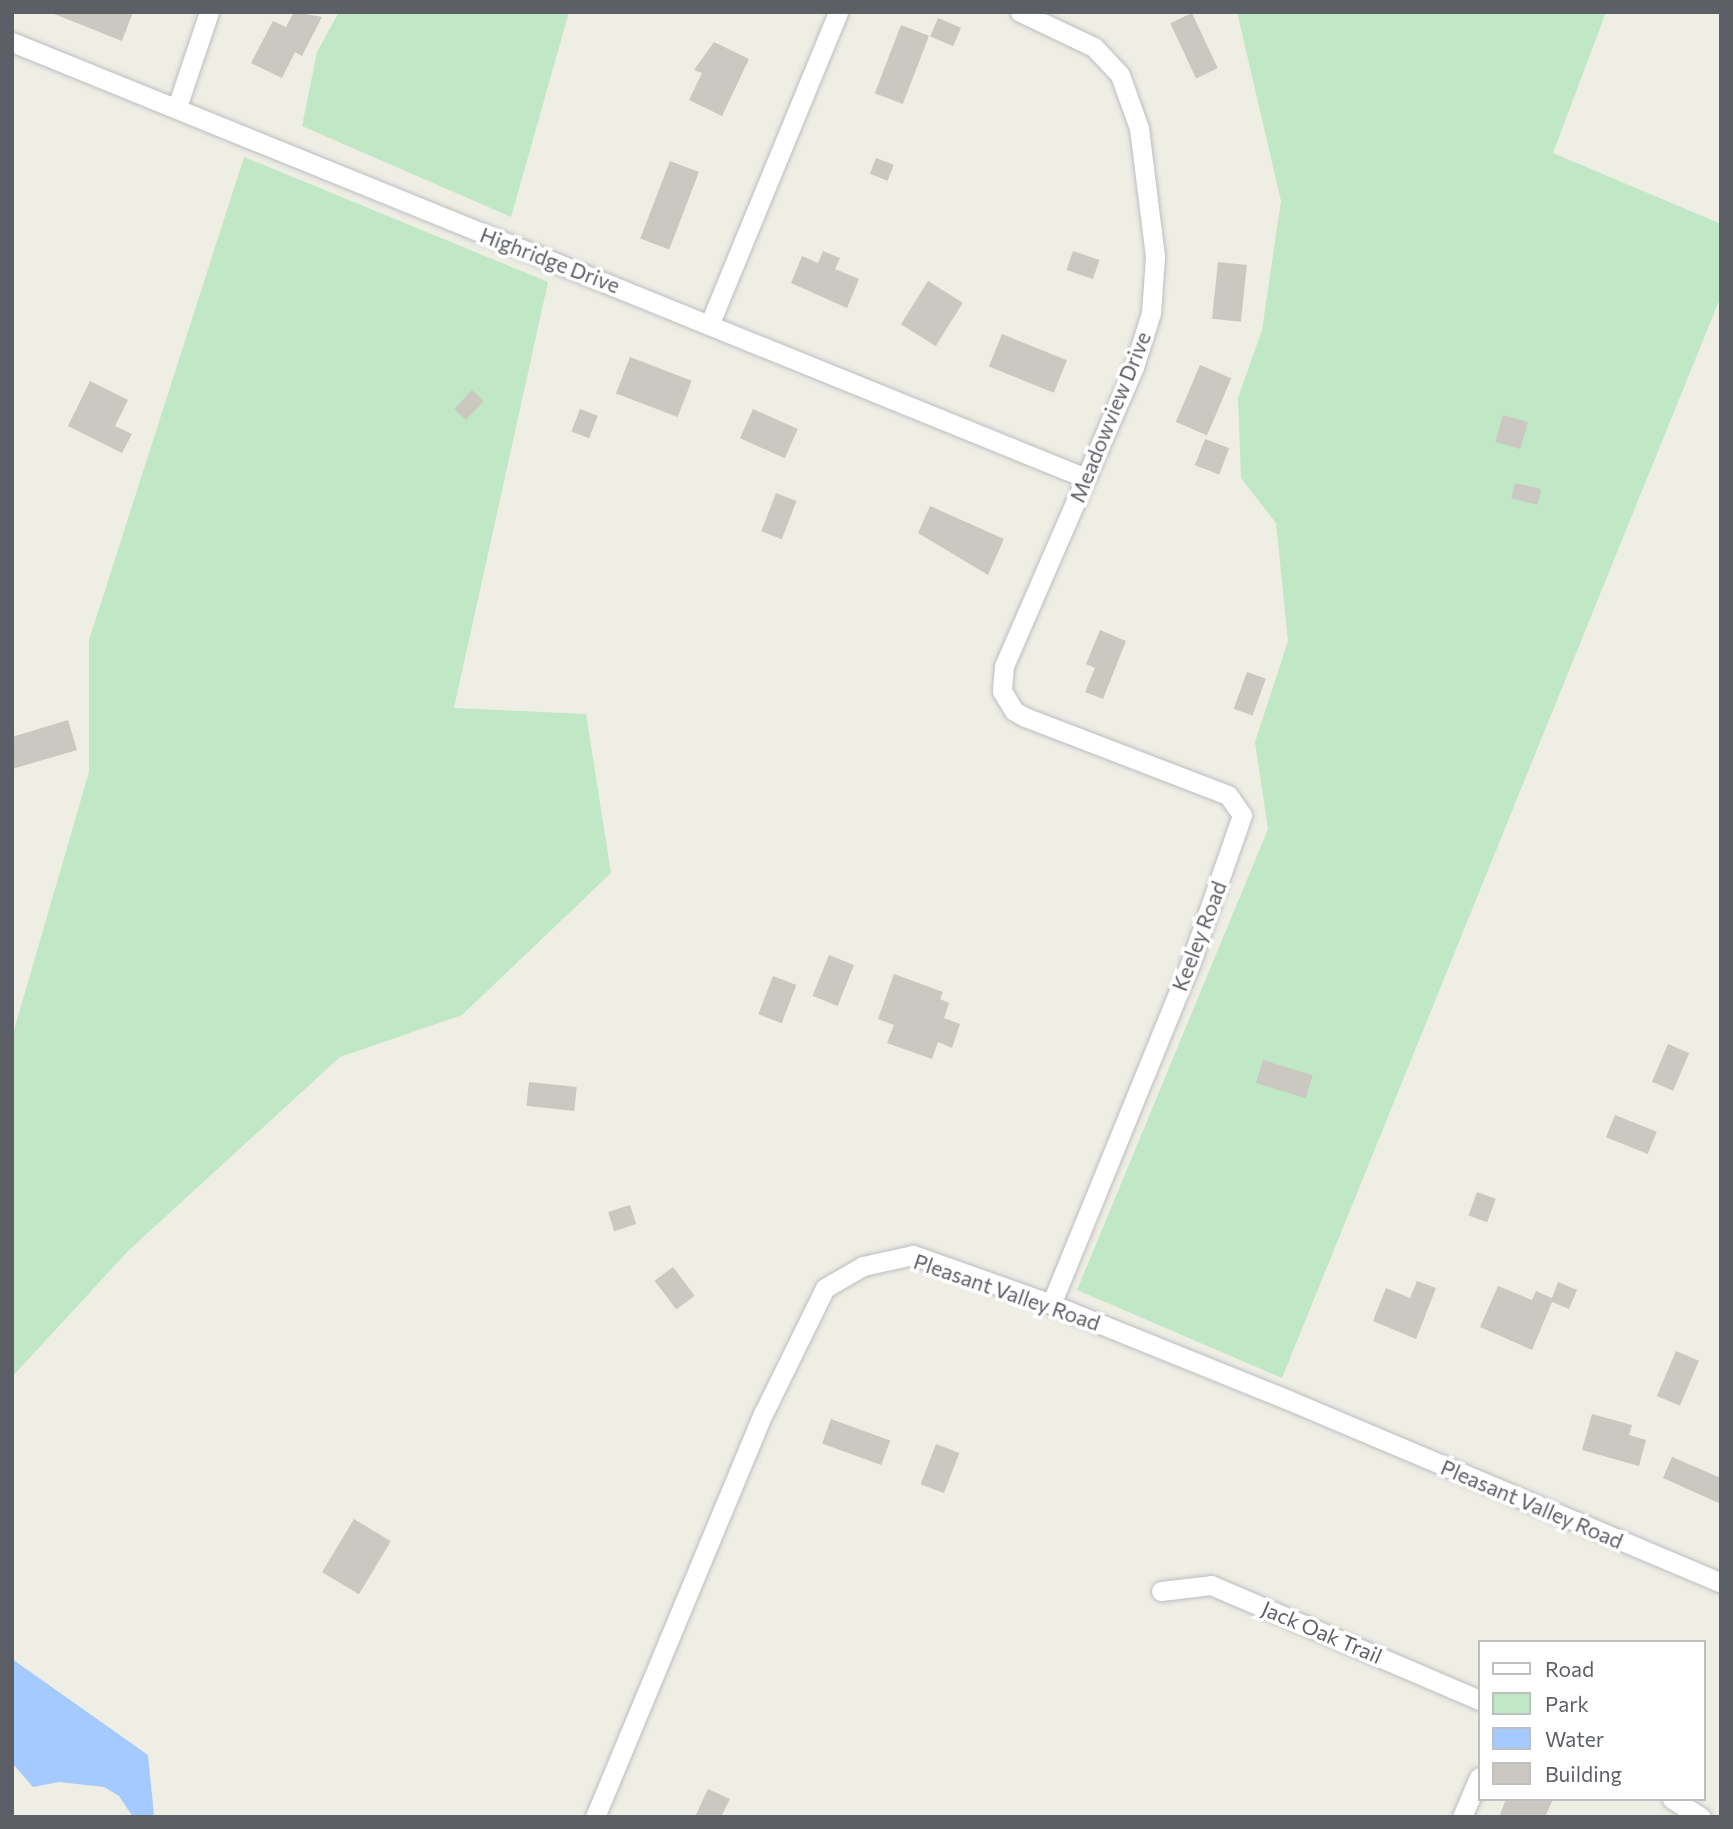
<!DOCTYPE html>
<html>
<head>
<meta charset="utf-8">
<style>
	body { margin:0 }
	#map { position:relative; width:1733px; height:1829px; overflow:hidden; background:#efeee4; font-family:Commissioner,sans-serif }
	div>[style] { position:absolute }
	.green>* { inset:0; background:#c0e7c6 }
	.water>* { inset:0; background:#a4caff }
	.building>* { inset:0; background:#cac8c1; transform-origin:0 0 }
	.roads { filter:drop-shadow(0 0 2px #bcbdc3) drop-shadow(0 0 2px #bcbdc3) }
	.minor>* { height:19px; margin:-9.5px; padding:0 9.5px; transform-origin:9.5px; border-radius:9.5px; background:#fff }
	span { translate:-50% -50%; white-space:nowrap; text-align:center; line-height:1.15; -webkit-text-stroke:7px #fff; paint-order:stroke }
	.street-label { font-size:21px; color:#5c5f65 }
	.frame { position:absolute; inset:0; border:14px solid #5c5f65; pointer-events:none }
	.legend { position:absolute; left:1478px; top:1640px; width:228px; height:161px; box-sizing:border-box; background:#fff; border:2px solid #bebfc1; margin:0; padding:9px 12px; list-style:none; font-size:21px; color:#5c5f65 }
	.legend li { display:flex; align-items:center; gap:14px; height:35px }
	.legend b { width:35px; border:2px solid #bebfc1 }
</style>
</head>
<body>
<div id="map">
	<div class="green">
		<i style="clip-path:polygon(339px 12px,569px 12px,511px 217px,302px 126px,317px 52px)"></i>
		<i style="clip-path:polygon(1237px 12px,1606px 12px,1553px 153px,1721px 224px,1721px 296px,1282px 1378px,1077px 1290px,1268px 829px,1255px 742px,1288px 641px,1276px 523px,1241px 478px,1238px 398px,1262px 330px,1281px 201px)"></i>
		<i style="clip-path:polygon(244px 157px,548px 282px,454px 708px,586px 714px,611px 873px,462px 1015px,340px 1057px,128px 1251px,12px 1377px,12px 1037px,89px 772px,89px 640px)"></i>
	</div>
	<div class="water">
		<i style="clip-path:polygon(12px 1659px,148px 1755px,154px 1815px,133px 1817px,119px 1796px,104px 1787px,59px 1782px,33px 1787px,12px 1763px)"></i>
	</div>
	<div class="building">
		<i style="clip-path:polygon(49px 12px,133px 12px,122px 41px)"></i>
		<i style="clip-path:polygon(294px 12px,322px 17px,302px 56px,295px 52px,282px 78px,251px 63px,273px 21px,286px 27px)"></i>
		<i style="left:1192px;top:13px;width:61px;height:24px;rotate:65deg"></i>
		<i style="left:938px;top:18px;width:25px;height:20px;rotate:23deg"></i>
		<i style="left:901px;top:25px;width:30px;height:73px;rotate:21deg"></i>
		<i style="clip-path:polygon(714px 42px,749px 59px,722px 116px,689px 100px,702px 73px,694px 70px)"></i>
		<i style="left:876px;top:158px;width:19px;height:17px;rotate:21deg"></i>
		<i style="left:670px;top:161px;width:31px;height:83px;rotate:21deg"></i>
		<i style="clip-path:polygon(823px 251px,840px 258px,835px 269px,859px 279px,847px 308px,791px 283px,802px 256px,818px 263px)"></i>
		<i style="left:1073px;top:251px;width:28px;height:20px;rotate:19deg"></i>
		<i style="left:1218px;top:262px;width:29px;height:57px;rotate:6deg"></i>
		<i style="left:928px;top:281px;width:41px;height:51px;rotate:32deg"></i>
		<i style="left:1002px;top:334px;width:70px;height:35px;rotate:22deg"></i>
		<i style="left:630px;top:357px;width:66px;height:39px;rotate:21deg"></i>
		<i style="left:1200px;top:365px;width:34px;height:62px;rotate:23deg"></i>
		<i style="clip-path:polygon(90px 381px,128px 400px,115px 426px,132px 434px,122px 453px,68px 426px)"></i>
		<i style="left:472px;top:390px;width:16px;height:26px;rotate:43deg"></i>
		<i style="left:580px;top:409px;width:19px;height:24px;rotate:21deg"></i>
		<i style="left:753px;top:409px;width:49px;height:32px;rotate:24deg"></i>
		<i style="left:1503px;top:415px;width:26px;height:28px;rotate:16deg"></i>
		<i style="left:1205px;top:439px;width:26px;height:28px;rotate:21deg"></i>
		<i style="left:1515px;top:483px;width:27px;height:16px;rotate:13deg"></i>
		<i style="left:776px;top:493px;width:22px;height:41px;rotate:21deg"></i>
		<i style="clip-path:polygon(930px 506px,1004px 539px,988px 575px,918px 533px)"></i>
		<i style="clip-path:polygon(1100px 630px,1126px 641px,1103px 699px,1085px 692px,1095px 668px,1086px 664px)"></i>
		<i style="left:1247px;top:672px;width:20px;height:39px;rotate:20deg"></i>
		<i style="clip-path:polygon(68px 720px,77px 750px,12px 769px,12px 737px)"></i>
		<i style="left:829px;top:955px;width:27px;height:44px;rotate:22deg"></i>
		<i style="clip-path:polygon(894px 974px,943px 992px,940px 999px,949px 1003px,944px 1018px,960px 1024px,952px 1048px,938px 1042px,932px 1059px,887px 1043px,894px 1025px,878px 1019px)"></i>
		<i style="left:773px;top:976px;width:25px;height:41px;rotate:21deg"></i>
		<i style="left:1668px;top:1044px;width:23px;height:41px;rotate:23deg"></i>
		<i style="left:1263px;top:1060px;width:52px;height:24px;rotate:17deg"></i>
		<i style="left:529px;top:1082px;width:48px;height:24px;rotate:6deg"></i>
		<i style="left:1615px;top:1115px;width:45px;height:24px;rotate:22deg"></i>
		<i style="left:1477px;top:1192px;width:20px;height:25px;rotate:20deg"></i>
		<i style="left:630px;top:1205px;width:20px;height:23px;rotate:72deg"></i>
		<i style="left:673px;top:1267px;width:36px;height:23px;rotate:53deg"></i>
		<i style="clip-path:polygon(1417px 1281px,1436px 1288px,1416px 1339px,1373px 1321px,1386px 1288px,1410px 1298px)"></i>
		<i style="clip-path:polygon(1558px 1282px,1577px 1290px,1569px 1309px,1552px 1302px,1532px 1350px,1480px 1327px,1498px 1286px,1532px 1300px,1536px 1291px,1552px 1298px)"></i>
		<i style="left:1676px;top:1351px;width:25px;height:49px;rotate:23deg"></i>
		<i style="clip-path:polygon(1592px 1414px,1632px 1425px,1629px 1435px,1646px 1440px,1639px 1466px,1582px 1450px)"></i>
		<i style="left:831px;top:1419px;width:63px;height:26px;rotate:20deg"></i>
		<i style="left:936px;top:1444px;width:25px;height:43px;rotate:21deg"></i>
		<i style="clip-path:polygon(1672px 1457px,1721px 1478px,1721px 1504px,1663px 1478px)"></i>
		<i style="left:354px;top:1519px;width:43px;height:62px;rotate:31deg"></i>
		<i style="clip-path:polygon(708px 1789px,730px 1799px,721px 1817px,695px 1817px)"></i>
		<i style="clip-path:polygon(1506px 1799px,1553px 1799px,1545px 1817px,1499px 1817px)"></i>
	</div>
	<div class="roads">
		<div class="minor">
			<i style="left:1020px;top:12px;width:82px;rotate:25.3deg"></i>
			<i style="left:1094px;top:47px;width:38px;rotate:47deg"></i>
			<i style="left:1120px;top:75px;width:56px;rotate:70.3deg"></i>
			<i style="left:1139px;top:128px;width:130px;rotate:82.9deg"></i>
			<i style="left:1155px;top:257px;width:56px;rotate:94.1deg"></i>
			<i style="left:1151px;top:313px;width:57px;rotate:107.5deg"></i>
			<i style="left:1134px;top:367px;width:326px;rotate:113.5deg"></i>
			<i style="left:1004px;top:666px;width:25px;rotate:95deg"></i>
			<i style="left:1002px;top:691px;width:23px;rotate:59deg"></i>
			<i style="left:1014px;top:711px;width:13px;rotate:29deg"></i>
			<i style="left:1025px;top:717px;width:217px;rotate:21deg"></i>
			<i style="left:1228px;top:795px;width:24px;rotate:55deg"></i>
			<i style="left:1242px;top:815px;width:158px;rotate:109.2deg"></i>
			<i style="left:1190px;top:964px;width:367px;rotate:112.2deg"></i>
			<i style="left:12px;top:42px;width:1159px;rotate:22.1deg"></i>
			<i style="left:177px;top:107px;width:100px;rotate:-71.4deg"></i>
			<i style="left:710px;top:323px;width:336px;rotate:-67.6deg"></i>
			<i style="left:1161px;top:1591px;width:50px;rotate:-6.8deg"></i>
			<i style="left:1211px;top:1585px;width:292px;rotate:23.2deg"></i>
			<i style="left:1672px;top:1799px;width:34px;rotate:32deg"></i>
			<i style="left:595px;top:1817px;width:437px;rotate:-67.4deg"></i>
			<i style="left:763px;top:1414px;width:140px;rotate:-63.8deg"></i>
			<i style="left:825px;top:1288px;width:44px;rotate:-30.1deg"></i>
			<i style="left:863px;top:1266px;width:51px;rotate:-12.4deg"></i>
			<i style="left:913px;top:1255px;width:146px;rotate:19.5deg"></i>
			<i style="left:1051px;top:1304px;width:253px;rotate:22deg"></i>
			<i style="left:1286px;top:1399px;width:472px;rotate:22.9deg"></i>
			<i style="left:1462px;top:1817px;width:43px;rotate:-67deg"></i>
		</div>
	</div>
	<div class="street-label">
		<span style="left:550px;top:260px;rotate:21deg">Highridge Drive</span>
		<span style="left:1110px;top:417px;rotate:-68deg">Meadowview Drive</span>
		<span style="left:1199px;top:936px;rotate:-69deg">Keeley Road</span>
		<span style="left:1007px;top:1292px;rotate:19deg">Pleasant Valley Road</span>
		<span style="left:1532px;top:1504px;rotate:23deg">Pleasant Valley Road</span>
		<span style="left:1322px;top:1632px;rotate:23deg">Jack Oak Trail</span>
	</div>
	<div class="frame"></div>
	<ul class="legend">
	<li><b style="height:9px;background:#fff"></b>Road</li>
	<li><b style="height:19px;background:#c0e7c6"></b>Park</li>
	<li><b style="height:19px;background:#a4caff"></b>Water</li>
	<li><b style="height:19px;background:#cac8c1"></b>Building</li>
	</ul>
</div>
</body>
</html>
